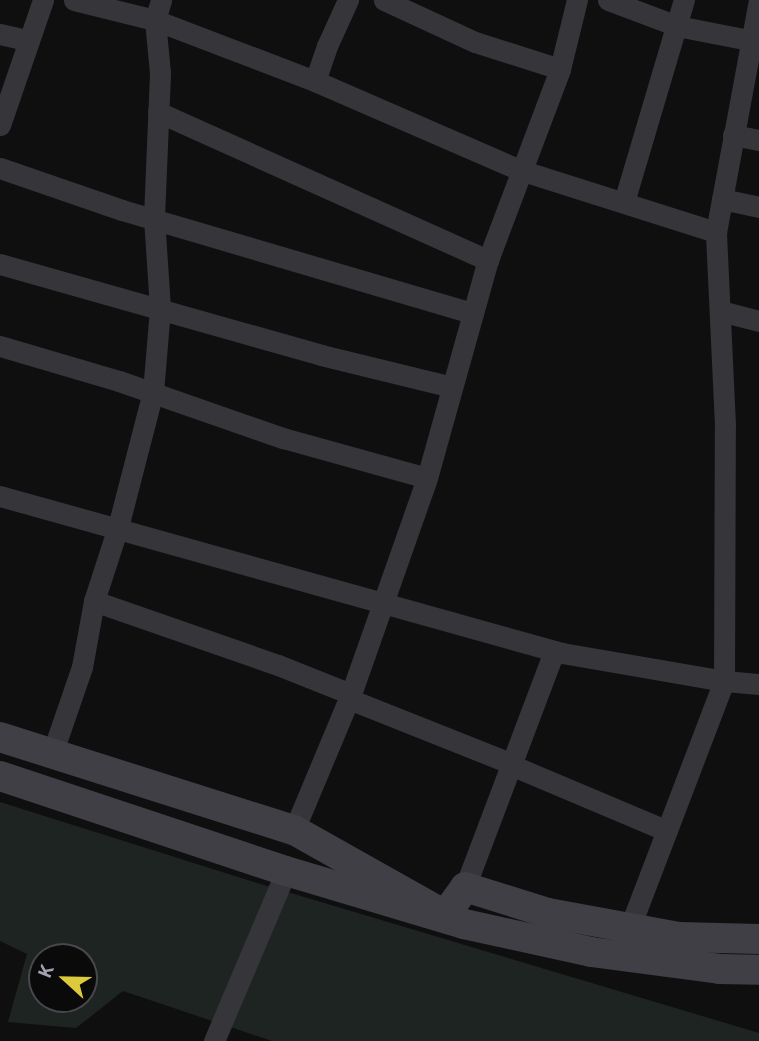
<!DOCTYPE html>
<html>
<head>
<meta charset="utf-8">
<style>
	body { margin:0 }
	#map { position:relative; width:759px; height:1041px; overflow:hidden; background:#100f10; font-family:Barlow,sans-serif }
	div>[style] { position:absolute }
	.green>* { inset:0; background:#1e2421 }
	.street>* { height:21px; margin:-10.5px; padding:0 10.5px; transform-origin:10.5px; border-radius:10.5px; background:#36363a }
	.secondary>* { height:30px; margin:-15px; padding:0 15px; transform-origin:15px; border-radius:15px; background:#3f3f45 }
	span { translate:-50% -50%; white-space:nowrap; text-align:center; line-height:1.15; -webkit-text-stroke:7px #0b0a0b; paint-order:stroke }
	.north { position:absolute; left:28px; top:943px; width:70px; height:70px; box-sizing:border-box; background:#0b0a0b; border:2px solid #47474d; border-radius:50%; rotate:292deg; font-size:19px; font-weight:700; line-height:28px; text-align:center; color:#a2a3b0 }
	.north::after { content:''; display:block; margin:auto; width:24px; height:32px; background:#dbcb3c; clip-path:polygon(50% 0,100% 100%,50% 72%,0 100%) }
</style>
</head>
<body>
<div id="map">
	<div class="green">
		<i style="clip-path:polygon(evenodd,0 802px,254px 882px,759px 1033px,759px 1041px,272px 1041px,123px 991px,76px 1028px,8px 1022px,27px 954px,0 941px,0 802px,42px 957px,84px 957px,84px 999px,42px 999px,42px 957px)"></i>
	</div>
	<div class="street">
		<i style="left:74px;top:0;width:83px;rotate:13.9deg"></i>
		<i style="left:155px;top:20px;width:171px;rotate:20.9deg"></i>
		<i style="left:315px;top:81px;width:223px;rotate:23.5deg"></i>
		<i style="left:520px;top:170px;width:206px;rotate:17.6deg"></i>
		<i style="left:384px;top:0;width:100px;rotate:24.8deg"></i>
		<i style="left:475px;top:42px;width:89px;rotate:17.6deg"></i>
		<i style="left:608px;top:0;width:74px;rotate:20.6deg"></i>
		<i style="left:677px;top:26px;width:84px;rotate:11deg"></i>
		<i style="left:0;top:34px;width:28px;rotate:13deg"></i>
		<i style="left:315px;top:81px;width:37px;rotate:-71deg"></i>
		<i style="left:327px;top:46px;width:51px;rotate:-65.5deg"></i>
		<i style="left:158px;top:112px;width:362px;rotate:24.2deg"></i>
		<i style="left:0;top:125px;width:132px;rotate:-71deg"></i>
		<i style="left:733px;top:135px;width:26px;rotate:11deg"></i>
		<i style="left:0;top:168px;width:129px;rotate:19deg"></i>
		<i style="left:122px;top:210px;width:366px;rotate:16.4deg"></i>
		<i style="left:722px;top:199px;width:38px;rotate:12deg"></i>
		<i style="left:624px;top:202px;width:211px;rotate:-73.5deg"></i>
		<i style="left:0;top:264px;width:334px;rotate:15.8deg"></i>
		<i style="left:321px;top:355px;width:135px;rotate:13.7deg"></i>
		<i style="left:720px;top:311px;width:40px;rotate:14.4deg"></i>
		<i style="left:0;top:346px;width:124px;rotate:16.4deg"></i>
		<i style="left:119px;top:381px;width:174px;rotate:19.2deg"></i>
		<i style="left:283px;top:438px;width:149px;rotate:15.5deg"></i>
		<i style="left:0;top:496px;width:584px;rotate:15.61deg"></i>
		<i style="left:562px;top:653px;width:164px;rotate:9.8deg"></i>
		<i style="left:724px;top:681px;width:35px;rotate:5deg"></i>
		<i style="left:94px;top:601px;width:195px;rotate:19.2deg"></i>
		<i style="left:278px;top:665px;width:79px;rotate:21.7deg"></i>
		<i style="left:349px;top:699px;width:175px;rotate:21.7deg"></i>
		<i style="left:52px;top:754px;width:92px;rotate:-71deg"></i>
		<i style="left:82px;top:667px;width:67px;rotate:-79.7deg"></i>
		<i style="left:94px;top:601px;width:78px;rotate:-72deg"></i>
		<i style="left:118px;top:527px;width:139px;rotate:-75.5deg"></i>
		<i style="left:153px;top:392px;width:84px;rotate:-85.2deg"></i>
		<i style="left:160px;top:308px;width:91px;rotate:-93.8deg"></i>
		<i style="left:154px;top:217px;width:144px;rotate:-87.6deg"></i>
		<i style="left:160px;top:73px;width:53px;rotate:-95.4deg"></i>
		<i style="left:155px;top:20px;width:21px;rotate:-73deg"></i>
		<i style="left:511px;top:765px;width:169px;rotate:22.9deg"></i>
		<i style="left:294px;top:830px;width:147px;rotate:-67.3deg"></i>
		<i style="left:351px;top:694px;width:229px;rotate:-70.6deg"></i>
		<i style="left:427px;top:478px;width:226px;rotate:-74.4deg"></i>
		<i style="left:488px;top:260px;width:204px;rotate:-69.3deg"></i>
		<i style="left:560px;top:69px;width:71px;rotate:-76.2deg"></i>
		<i style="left:465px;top:887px;width:252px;rotate:-69.3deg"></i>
		<i style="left:630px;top:927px;width:263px;rotate:-69.1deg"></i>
		<i style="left:724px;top:681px;width:256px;rotate:-89.8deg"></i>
		<i style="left:725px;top:425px;width:193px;rotate:-92.7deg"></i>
		<i style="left:716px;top:232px;width:236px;rotate:-79.5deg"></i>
		<i style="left:214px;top:1041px;width:185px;rotate:-67deg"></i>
	</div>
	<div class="secondary">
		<i style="left:0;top:737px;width:308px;rotate:17.6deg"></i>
		<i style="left:294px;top:830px;width:173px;rotate:29.4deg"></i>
		<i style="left:445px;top:915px;width:34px;rotate:-54deg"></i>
		<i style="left:465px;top:887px;width:87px;rotate:17.4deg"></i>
		<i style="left:548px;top:913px;width:133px;rotate:10.4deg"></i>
		<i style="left:679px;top:937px;width:80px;rotate:1.4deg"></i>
		<i style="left:0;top:776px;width:301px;rotate:18.4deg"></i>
		<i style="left:286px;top:871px;width:186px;rotate:16.6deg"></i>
		<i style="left:464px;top:924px;width:130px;rotate:12.4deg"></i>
		<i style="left:591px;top:952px;width:130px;rotate:7.5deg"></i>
		<i style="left:720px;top:969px;width:39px;rotate:1deg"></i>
	</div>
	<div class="north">K</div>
</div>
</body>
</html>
